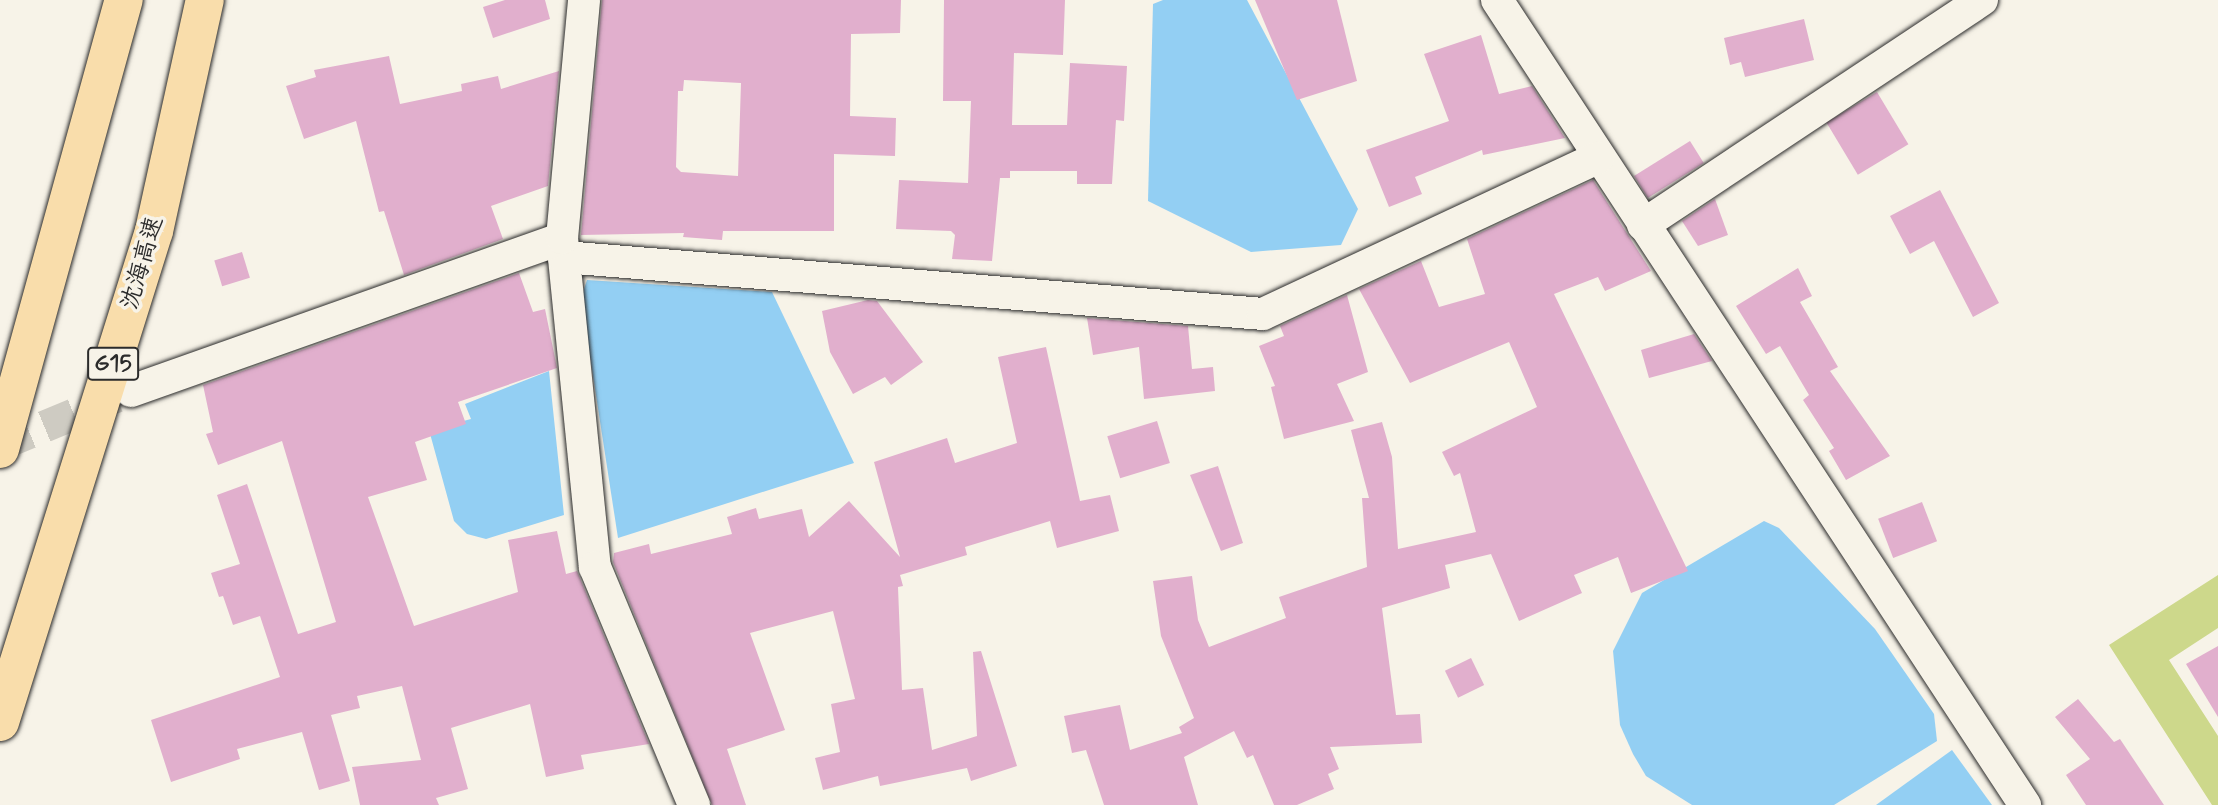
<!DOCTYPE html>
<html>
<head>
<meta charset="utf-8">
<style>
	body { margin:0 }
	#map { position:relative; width:2218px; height:805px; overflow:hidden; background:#f7f3e8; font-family:Mynerve,"LXGW WenKai TC",sans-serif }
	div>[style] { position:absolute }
	.green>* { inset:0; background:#cdd88b }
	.water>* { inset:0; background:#93cff3 }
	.building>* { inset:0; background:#e1afcd; transform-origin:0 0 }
	.minor-tunnel>* { height:32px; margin-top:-16px; transform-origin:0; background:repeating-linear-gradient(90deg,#cecbc2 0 32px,transparent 0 48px) }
	.roads { filter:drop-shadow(0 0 2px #2b2b2b) drop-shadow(0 0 2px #2b2b2b) }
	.minor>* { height:32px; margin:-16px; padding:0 16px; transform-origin:16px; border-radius:16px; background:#f7f3e8 }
	.highway>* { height:38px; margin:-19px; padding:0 19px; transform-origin:19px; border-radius:19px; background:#f9ddab }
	span { translate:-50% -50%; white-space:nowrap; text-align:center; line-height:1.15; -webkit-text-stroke:7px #f7f3e8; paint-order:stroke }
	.shield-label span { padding:2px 5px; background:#f7f3e8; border:2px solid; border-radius:5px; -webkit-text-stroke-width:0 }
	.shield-label { font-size:23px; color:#2b2b2b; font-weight:700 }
	.street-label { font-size:24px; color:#2b2b2b }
</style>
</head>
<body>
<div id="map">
	<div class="green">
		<i style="clip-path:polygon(2218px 575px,2218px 628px,2169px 660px,2218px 736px,2218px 805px,2212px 805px,2109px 645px)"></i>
	</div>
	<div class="water">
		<i style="clip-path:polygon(1163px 0,1247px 0,1358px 209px,1341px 245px,1251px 252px,1148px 201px,1153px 4px)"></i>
		<i style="clip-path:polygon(587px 280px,772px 292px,854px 463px,618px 538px,581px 298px)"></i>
		<i style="clip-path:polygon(549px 371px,564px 515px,486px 539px,467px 534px,454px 521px,429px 430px,471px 419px,465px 404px)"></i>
		<i style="clip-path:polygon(1764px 521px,1779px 528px,1875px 629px,1934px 714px,1937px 741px,1834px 805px,1692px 805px,1646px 776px,1633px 754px,1620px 725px,1613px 651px,1642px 593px)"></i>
		<i style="clip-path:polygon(1952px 750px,1992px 805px,1876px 805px)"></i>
	</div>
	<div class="building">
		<i style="clip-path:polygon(505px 0,545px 0,550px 19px,493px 38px,483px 7px)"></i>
		<i style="clip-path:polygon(evenodd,602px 0,901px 0,900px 33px,851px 34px,850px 116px,896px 118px,895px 156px,834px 154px,834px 231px,723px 231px,722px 240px,683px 237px,684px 233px,581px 235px,602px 0,684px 80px,741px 83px,738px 176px,681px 172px,676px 167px,678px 91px,683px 91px,684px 80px)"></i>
		<i style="clip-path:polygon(944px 0,1065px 0,1063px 55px,1014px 53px,1012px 125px,1067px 125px,1070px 63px,1127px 66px,1124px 121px,1116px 120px,1112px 184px,1077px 184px,1077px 171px,1010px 171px,1010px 178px,1000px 178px,992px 261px,952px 259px,955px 235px,951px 231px,896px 229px,899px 180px,968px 183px,971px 101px,943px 101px)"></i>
		<i style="clip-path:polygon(1255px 0,1337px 0,1357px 81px,1297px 100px)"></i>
		<i style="clip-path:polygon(1804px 19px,1814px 60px,1745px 77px,1741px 62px,1730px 65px,1724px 38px)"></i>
		<i style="clip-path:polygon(1481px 35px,1499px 94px,1532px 86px,1565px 138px,1483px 155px,1482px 150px,1415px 177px,1422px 194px,1389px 207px,1366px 150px,1449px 121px,1424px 54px)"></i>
		<i style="clip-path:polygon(389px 56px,400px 104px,462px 91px,461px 84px,498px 76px,501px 89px,559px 71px,548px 186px,491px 206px,503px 239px,404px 275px,384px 211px,379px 212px,356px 121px,304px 139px,286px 86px,316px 77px,314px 70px)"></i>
		<i style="left:1877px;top:92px;width:61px;height:59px;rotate:59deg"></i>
		<i style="left:1690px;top:141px;width:26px;height:66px;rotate:58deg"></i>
		<i style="clip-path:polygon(1593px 180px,1651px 271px,1605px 291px,1598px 277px,1554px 294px,1688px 571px,1631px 593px,1618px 557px,1574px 575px,1582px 593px,1519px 621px,1491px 554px,1445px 565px,1450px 588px,1382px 608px,1396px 715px,1420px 714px,1422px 743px,1330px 747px,1339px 769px,1328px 774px,1334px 789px,1297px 805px,1274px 805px,1253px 755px,1247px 758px,1234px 731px,1184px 757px,1198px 805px,1104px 805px,1086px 750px,1072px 753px,1064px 716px,1120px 705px,1130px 750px,1182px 733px,1179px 727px,1194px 718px,1161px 636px,1153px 581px,1192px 576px,1198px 620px,1209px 647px,1286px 618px,1279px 597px,1367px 567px,1362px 498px,1369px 498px,1351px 430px,1382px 422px,1392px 457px,1398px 549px,1476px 532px,1460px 473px,1454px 476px,1442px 452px,1537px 407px,1509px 342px,1410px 383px,1359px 289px,1421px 261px,1439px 307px,1485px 294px,1467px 239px)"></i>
		<i style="clip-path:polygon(1940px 190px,1999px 303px,1973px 317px,1934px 241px,1910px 254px,1890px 216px)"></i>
		<i style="clip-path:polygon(1715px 199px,1728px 235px,1698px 246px,1682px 221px)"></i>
		<i style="left:242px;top:252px;width:27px;height:29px;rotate:73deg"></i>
		<i style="clip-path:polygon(1798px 268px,1812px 296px,1800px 302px,1838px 367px,1830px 371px,1890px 456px,1846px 480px,1829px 451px,1834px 448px,1803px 400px,1809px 395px,1780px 346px,1766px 354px,1736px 306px)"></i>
		<i style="clip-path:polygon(519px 273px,533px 312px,545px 309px,557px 368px,458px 402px,466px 424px,415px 442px,427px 480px,368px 497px,414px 626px,518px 592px,508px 540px,557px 531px,566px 574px,577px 571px,649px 744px,581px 755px,584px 769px,546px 777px,530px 704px,451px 728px,468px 789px,436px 798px,439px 805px,360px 805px,352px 767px,421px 760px,402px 686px,357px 696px,360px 708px,331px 715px,350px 781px,319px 790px,302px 732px,237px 749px,240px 759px,171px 782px,151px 720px,280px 677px,260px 616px,233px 625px,223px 596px,219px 597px,211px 573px,240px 564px,217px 495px,247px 484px,298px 634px,336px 622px,282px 441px,218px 465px,206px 434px,213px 432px,203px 385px)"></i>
		<i style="clip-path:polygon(1347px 295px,1368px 372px,1337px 384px,1354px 421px,1284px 439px,1271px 387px,1275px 386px,1259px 346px,1284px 336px,1280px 326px)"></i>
		<i style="clip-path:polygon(868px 300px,877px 301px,923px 362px,891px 385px,885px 377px,853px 394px,830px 352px,822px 311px)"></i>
		<i style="clip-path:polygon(1087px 318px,1188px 326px,1192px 369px,1213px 367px,1215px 391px,1144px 399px,1139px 347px,1093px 355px)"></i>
		<i style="clip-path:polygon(1694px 334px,1712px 361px,1649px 378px,1641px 350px)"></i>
		<i style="clip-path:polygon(1046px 347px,1080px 501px,1110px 495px,1119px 531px,1057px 548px,1050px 521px,965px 547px,967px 555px,900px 575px,903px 586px,898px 587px,902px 690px,923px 688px,932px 750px,977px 736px,973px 652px,981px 651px,1017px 766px,971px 781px,967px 768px,880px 786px,878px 776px,823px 790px,815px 758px,840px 752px,831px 704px,855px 699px,833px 611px,750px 633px,785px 730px,727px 749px,746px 805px,712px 805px,613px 562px,614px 553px,649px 544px,651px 554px,732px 534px,727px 517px,756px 508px,759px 519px,802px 509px,809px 537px,849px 501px,900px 557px,874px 462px,947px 438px,955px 463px,1017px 443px,998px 357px)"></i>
		<i style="left:1157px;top:421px;width:44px;height:52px;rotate:73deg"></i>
		<i style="clip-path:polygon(1218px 466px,1243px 543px,1221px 551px,1190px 475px)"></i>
		<i style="left:1922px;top:502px;width:42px;height:47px;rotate:69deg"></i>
		<i style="clip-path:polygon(2218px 646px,2218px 717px,2186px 664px)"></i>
		<i style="left:1471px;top:658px;width:30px;height:29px;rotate:64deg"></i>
		<i style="clip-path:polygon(2078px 699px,2114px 742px,2120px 739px,2164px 805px,2086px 805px,2066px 775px,2090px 759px,2055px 717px)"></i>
	</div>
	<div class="minor-tunnel">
		<i style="left:0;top:445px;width:126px;rotate:-22.5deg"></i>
	</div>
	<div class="roads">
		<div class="minor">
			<i style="left:1497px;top:0;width:963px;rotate:56.74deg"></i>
			<i style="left:1643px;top:225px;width:407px;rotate:-33.6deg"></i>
			<i style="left:562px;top:238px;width:331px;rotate:84.3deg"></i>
			<i style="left:595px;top:567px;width:258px;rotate:67.4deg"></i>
			<i style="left:564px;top:257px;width:701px;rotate:4.66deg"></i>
			<i style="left:1263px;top:314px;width:370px;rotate:-25deg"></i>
			<i style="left:131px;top:391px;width:457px;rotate:-19.5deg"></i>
			<i style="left:562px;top:238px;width:239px;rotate:-84.7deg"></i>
		</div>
		<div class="highway">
			<i style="left:0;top:449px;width:466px;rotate:-74.6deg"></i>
			<i style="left:0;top:722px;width:515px;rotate:-72.59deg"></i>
			<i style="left:154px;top:231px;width:237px;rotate:-77.6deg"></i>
		</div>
	</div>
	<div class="shield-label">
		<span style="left:113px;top:364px">G15</span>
	</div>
	<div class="street-label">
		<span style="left:143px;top:263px;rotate:-74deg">沈海高速</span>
	</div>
</div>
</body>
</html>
